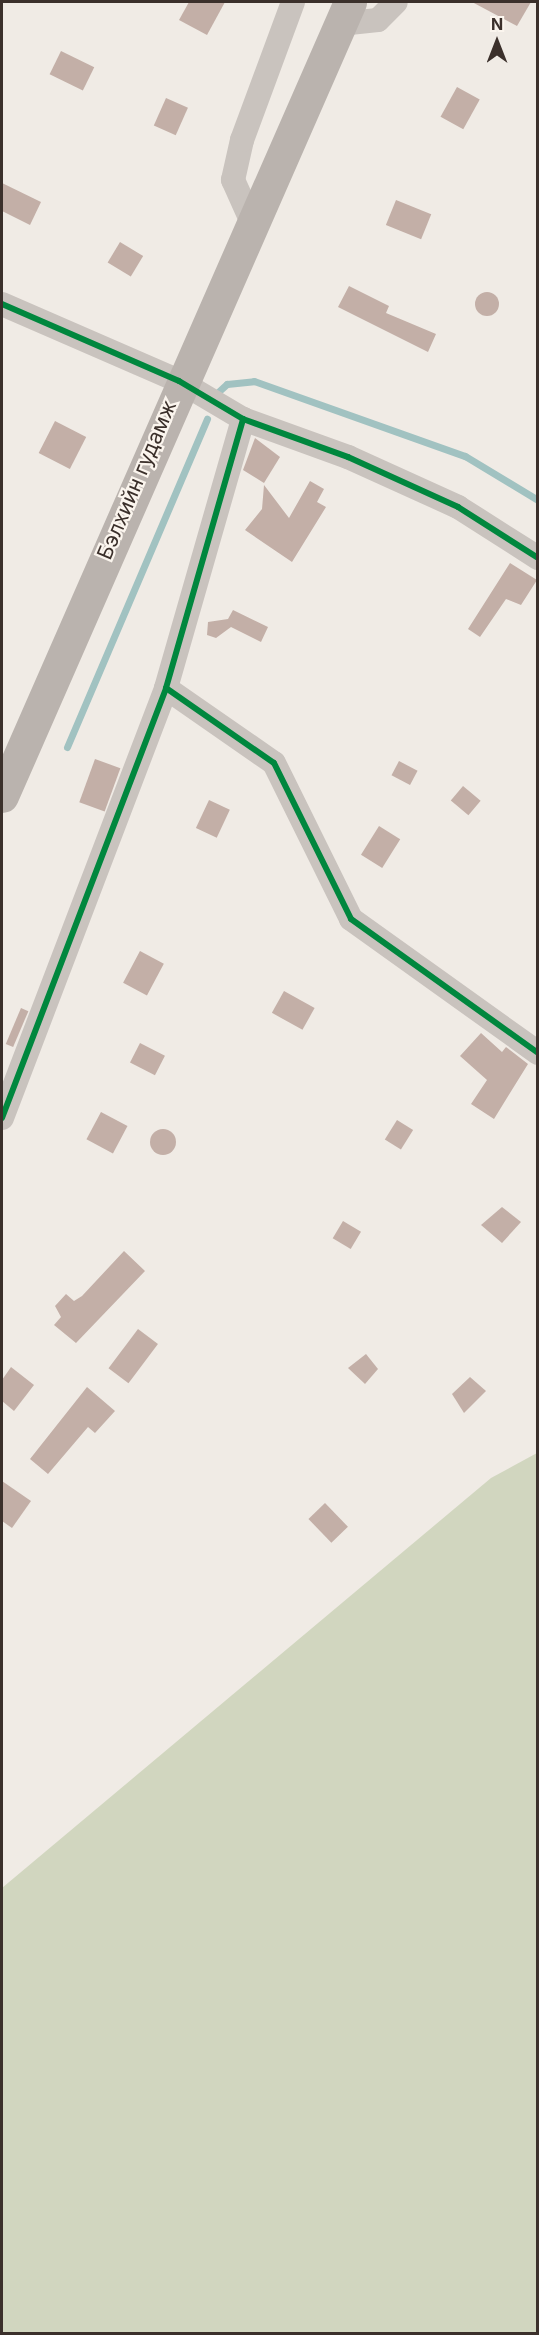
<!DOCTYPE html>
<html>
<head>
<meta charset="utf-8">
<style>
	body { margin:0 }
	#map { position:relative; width:539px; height:2335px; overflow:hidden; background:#f0ebe5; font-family:Inter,sans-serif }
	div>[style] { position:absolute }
	.green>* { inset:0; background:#d1d6bf }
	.stream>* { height:7px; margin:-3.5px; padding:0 3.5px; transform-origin:3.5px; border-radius:3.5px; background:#a1c2c1 }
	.building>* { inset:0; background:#c3afa7; transform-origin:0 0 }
	.round { border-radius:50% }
	.street>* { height:24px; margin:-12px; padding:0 12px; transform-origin:12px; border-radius:12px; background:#c9c3be }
	.secondary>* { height:33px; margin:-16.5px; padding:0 16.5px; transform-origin:16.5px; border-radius:16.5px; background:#bab3ae }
	.cycleway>* { height:6px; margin:-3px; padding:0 3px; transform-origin:3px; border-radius:3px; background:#00873e }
	span { translate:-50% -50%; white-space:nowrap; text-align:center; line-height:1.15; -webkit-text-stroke:4.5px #fbf5ee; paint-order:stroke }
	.street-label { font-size:21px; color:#3b302b }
	.frame { position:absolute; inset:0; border:3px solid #3b302b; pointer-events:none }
	.north { position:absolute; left:467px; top:12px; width:60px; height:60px; -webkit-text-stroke:4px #fbf5ee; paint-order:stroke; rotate:0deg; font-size:16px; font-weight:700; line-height:24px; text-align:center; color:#3b302b }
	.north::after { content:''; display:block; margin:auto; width:21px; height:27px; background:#3b302b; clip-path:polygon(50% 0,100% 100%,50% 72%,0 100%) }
</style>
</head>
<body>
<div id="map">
	<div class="green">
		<i style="clip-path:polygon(537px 1453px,537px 2333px,2px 2333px,2px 1888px,491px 1478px)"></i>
	</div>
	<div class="stream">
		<i style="left:218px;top:392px;width:12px;rotate:-42deg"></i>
		<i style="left:227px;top:384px;width:27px;rotate:-6deg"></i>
		<i style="left:254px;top:381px;width:224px;rotate:19.6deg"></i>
		<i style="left:465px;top:456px;width:85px;rotate:31.1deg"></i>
		<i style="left:67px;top:747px;width:357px;rotate:-66.9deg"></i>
	</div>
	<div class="building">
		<i style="clip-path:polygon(189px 2px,225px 2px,207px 35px,179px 20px)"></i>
		<i style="clip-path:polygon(472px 2px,531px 2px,517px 26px)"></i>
		<i style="left:61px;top:51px;width:37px;height:26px;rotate:26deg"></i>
		<i style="left:457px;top:87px;width:26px;height:34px;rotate:29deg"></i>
		<i style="left:166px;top:98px;width:24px;height:30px;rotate:24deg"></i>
		<i style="clip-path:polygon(2px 183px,41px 202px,30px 225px,2px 211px)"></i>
		<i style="left:396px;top:200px;width:38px;height:27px;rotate:22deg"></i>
		<i style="left:120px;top:242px;width:27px;height:24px;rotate:31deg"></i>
		<i style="clip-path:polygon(349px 286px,389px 306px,386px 313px,436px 334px,428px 352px,338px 307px)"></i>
		<i class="round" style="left:475px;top:292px;width:24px;height:24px"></i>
		<i style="left:55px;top:421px;width:35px;height:36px;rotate:27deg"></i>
		<i style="clip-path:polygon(255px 438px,280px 457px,264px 483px,243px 470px)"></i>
		<i style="clip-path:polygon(310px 481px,324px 489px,317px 502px,326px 507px,292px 562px,245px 530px,262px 509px,264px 485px,289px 518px)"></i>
		<i style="clip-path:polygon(510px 563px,537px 580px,521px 605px,506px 599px,480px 637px,468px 629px)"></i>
		<i style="clip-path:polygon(233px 610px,268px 627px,261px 642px,231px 627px,216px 638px,207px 635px,208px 622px,228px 619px)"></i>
		<i style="left:95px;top:759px;width:27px;height:46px;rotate:20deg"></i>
		<i style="left:399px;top:761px;width:21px;height:16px;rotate:28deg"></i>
		<i style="left:463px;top:786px;width:23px;height:19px;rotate:40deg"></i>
		<i style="left:209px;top:800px;width:23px;height:31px;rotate:25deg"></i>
		<i style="left:379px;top:826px;width:25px;height:34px;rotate:32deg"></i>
		<i style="left:140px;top:951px;width:27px;height:36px;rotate:28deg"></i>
		<i style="left:284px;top:991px;width:35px;height:25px;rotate:29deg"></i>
		<i style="left:21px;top:1008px;width:8px;height:39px;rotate:23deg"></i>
		<i style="clip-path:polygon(481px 1033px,502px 1052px,506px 1047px,528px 1064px,494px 1119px,471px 1104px,487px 1080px,460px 1056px)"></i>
		<i style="left:140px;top:1043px;width:28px;height:22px;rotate:27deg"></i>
		<i style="left:101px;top:1112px;width:30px;height:31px;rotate:28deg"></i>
		<i style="left:397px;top:1120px;width:19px;height:23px;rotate:32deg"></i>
		<i class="round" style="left:150px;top:1129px;width:26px;height:26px"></i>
		<i style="clip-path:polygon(502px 1207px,521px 1222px,502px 1243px,481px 1225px)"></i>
		<i style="left:343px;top:1221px;width:21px;height:20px;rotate:31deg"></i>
		<i style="clip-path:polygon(124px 1251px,145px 1271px,76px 1343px,54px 1325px,61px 1317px,55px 1306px,66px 1294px,74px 1301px,82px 1296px)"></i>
		<i style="left:138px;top:1329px;width:25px;height:49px;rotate:37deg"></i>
		<i style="clip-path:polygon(366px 1354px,378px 1369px,365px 1384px,348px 1368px)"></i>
		<i style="clip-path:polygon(11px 1367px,34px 1385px,14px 1411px,2px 1401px,2px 1380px)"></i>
		<i style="clip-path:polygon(470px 1377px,486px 1391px,464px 1413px,452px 1394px)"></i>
		<i style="clip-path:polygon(87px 1387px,115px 1411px,95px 1433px,88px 1427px,48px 1474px,30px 1459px)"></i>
		<i style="clip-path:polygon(2px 1481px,31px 1501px,12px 1528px,2px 1521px)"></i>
		<i style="left:325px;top:1503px;width:33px;height:23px;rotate:46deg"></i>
	</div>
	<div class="street">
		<i style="left:340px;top:24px;width:38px;rotate:-6deg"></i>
		<i style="left:378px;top:20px;width:25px;rotate:-45deg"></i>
		<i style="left:251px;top:220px;width:44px;rotate:-114.2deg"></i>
		<i style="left:233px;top:180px;width:41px;rotate:-77.3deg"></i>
		<i style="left:242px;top:140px;width:147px;rotate:-69.7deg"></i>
		<i style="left:2px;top:304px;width:193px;rotate:23.5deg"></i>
		<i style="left:179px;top:381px;width:74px;rotate:30.7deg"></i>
		<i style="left:243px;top:419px;width:112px;rotate:19.9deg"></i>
		<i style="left:348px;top:457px;width:121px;rotate:24.4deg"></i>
		<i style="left:458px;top:507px;width:95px;rotate:32.5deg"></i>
		<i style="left:166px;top:688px;width:131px;rotate:34.8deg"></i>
		<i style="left:274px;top:763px;width:174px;rotate:63.7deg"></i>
		<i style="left:351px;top:919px;width:230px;rotate:35.6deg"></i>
		<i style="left:2px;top:1118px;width:460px;rotate:-69.1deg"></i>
		<i style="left:166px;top:688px;width:280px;rotate:-74deg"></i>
	</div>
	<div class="secondary">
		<i style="left:2px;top:796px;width:867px;rotate:-66.33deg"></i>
	</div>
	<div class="cycleway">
		<i style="left:2px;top:304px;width:193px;rotate:23.5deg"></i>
		<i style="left:179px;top:381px;width:74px;rotate:30.7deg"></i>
		<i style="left:243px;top:419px;width:112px;rotate:19.9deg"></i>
		<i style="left:348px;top:457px;width:121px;rotate:24.4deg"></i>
		<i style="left:458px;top:507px;width:95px;rotate:32.5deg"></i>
		<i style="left:166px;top:688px;width:131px;rotate:34.8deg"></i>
		<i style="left:274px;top:763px;width:174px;rotate:63.7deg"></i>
		<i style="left:351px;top:919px;width:230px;rotate:35.6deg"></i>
		<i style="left:2px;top:1118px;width:460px;rotate:-69.1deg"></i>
		<i style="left:166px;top:688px;width:280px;rotate:-74deg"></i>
	</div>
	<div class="street-label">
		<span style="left:137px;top:480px;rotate:-67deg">Бэлхийн гудамж</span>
	</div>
	<div class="frame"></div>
	<div class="north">N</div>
</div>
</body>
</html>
